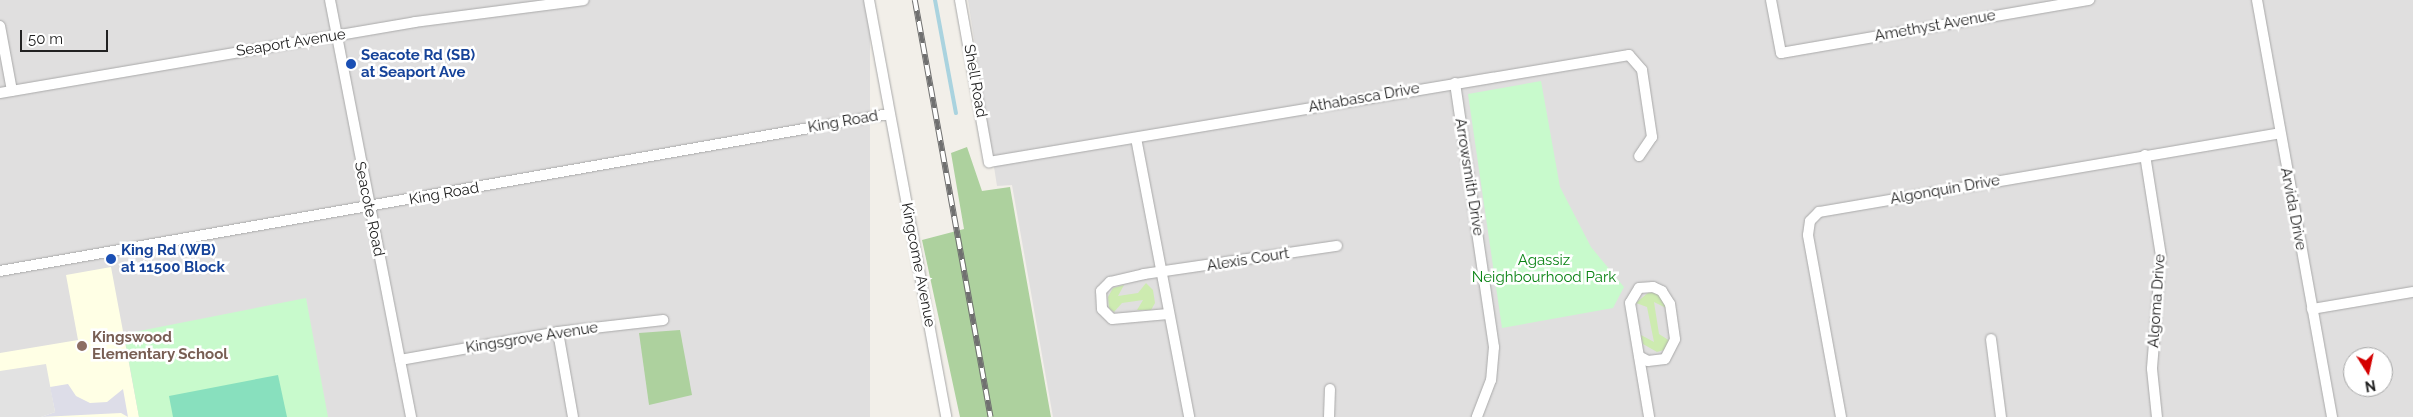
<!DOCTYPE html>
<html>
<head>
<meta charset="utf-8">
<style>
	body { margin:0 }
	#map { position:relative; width:2413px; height:417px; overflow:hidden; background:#f2efe9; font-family:Raleway,sans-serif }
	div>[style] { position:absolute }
	.residential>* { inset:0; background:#e0dfdf; transform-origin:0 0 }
	.education>* { inset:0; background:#ffffe5 }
	.grass>* { inset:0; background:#cdebb0 }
	.forest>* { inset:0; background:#add19e }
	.park>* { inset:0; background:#c8facc }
	.pitch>* { inset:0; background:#88e0be }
	.parking>* { inset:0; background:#e2e2e2 }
	.plaza>* { inset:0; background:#dddde8 }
	.stream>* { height:4px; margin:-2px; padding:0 2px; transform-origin:2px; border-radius:2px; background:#aad3df }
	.roads { filter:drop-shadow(0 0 1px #a9a9a9) drop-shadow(0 0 1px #a9a9a9) }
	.minor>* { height:10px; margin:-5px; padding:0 5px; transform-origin:5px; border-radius:5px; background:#fff }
	.rail>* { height:5.5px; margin-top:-2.75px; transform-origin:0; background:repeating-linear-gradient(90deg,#fff 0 11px,#707070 0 22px); box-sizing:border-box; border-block:1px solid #707070 }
	.dots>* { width:14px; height:14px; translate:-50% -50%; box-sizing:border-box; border:2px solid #fff; border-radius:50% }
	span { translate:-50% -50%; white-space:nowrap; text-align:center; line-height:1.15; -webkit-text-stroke:5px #fff; paint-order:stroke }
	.street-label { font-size:15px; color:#222 }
	.transit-label { font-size:15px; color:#164399; font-weight:700 }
	.left { translate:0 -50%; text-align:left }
	.park-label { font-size:15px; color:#0c8416 }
	.education-label { font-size:15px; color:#785e54; font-weight:700 }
	.north { position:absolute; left:2343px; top:347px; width:50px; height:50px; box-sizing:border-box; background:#fff; border:1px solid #a7a7a7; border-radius:50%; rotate:170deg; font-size:14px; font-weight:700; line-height:20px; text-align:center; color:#222 }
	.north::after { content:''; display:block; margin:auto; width:18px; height:22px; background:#d40000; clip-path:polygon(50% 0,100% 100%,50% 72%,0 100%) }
	.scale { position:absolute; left:20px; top:30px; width:88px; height:22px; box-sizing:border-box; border:2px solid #222; border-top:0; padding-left:6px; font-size:15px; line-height:18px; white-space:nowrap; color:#222; -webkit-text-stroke:4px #fff; paint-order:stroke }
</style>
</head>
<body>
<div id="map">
	<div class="residential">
		<i style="left:0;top:0;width:870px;height:417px"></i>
		<i style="clip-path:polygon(evenodd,968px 0,2413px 0,2413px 417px,1053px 417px,1012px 185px,997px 186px,968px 0,2353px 357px,2383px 357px,2383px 387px,2353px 387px,2353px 357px)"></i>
	</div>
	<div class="education">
		<i style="clip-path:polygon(111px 267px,139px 417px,0 417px,0 353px,78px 340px,66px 275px)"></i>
	</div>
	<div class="grass">
		<i style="clip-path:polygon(1146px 283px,1153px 290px,1155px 303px,1151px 310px,1137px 310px,1143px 300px,1122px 303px,1114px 312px,1109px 308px,1108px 297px,1113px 288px,1124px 285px,1118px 296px,1138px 293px)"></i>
		<i style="clip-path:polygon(1649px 292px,1659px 294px,1666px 308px,1654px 302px,1659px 334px,1670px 341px,1664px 350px,1657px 352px,1643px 344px,1641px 335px,1654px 342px,1647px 307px,1636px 303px)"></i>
	</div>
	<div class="forest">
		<i style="clip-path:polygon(967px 147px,982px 191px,1010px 187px,1051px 417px,960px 417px,922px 240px,964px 229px,951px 153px)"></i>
		<i style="clip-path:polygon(680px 330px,692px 395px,649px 405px,639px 333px)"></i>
	</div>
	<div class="park">
		<i style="clip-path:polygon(1541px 81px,1560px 187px,1591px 247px,1624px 287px,1613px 308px,1502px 328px,1468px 94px)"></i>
		<i style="clip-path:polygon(306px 298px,328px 417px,139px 417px,124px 334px)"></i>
	</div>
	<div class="pitch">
		<i style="clip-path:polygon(278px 375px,287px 417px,173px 417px,169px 396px)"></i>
	</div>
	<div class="parking">
		<i style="clip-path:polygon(46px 364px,55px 412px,41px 417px,0 417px,0 371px)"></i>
	</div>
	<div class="plaza">
		<i style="clip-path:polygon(68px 384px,76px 396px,90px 403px,107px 402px,123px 389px,128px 417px,121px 413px,41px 417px,55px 412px,50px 387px)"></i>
	</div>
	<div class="stream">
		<i style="left:935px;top:0;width:115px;rotate:79.5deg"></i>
	</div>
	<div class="roads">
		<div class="minor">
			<i style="left:330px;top:0;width:425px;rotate:79deg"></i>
			<i style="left:869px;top:0;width:424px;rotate:79.5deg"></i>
			<i style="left:960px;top:0;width:165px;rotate:79.9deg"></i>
			<i style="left:989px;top:162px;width:649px;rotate:-9.49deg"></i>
			<i style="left:1629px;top:55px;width:20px;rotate:49deg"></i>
			<i style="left:1642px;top:70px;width:68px;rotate:81.5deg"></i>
			<i style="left:1652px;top:137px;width:23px;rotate:124deg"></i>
			<i style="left:1771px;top:0;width:54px;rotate:79.3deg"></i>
			<i style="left:1781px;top:53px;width:313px;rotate:-9.8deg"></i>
			<i style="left:2257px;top:0;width:424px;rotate:79.8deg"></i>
			<i style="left:0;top:26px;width:66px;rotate:79.5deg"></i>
			<i style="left:1455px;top:83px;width:267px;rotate:81.6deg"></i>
			<i style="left:1494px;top:347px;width:33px;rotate:95deg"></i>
			<i style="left:1491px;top:380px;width:40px;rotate:111deg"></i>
			<i style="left:0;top:93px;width:421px;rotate:-9.7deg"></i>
			<i style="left:415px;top:22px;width:170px;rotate:-7.4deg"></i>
			<i style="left:1136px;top:138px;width:284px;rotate:79.2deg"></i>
			<i style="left:2145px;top:155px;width:102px;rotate:81deg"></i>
			<i style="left:2161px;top:256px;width:113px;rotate:94.6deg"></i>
			<i style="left:2152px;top:369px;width:48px;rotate:84.1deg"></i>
			<i style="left:0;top:271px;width:903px;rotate:-10.02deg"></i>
			<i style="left:2312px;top:309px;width:102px;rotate:-9.6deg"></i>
			<i style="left:1168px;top:314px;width:56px;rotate:174.9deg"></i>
			<i style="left:1112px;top:319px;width:14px;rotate:-135deg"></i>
			<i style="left:1102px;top:309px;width:18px;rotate:-93deg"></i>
			<i style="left:1101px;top:291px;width:13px;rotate:-45deg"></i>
			<i style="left:1110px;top:282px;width:35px;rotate:-13deg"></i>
			<i style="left:1144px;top:274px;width:195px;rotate:-8.3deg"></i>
			<i style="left:558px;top:332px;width:86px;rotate:80deg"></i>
			<i style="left:1991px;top:339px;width:79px;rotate:82.7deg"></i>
			<i style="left:1639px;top:356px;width:10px;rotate:29deg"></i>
			<i style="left:1648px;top:361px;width:17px;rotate:-7deg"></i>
			<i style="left:1665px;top:359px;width:22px;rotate:-63deg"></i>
			<i style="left:1675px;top:339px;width:35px;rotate:-98deg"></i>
			<i style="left:1670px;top:304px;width:15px;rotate:-122deg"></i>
			<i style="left:1662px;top:291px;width:10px;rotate:-156deg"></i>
			<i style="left:1653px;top:287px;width:14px;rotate:176deg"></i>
			<i style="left:1639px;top:288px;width:17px;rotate:121deg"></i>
			<i style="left:1630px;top:303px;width:116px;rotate:80.5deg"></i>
			<i style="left:400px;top:360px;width:160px;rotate:-10deg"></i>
			<i style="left:558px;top:332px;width:106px;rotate:-6.5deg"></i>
			<i style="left:1329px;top:417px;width:28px;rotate:-88deg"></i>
			<i style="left:1841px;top:417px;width:185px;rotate:-100.3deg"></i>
			<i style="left:1808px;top:235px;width:14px;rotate:-82deg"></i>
			<i style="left:1810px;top:221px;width:13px;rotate:-45deg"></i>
			<i style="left:1819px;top:212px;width:467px;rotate:-9.7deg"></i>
		</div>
	</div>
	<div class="rail">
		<i style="left:915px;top:0;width:424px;rotate:79.7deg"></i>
	</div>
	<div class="dots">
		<i style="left:351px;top:64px;background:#1a4fb4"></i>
		<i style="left:111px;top:259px;background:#1a4fb4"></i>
		<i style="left:82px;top:346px;background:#8d6e63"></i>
	</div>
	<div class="street-label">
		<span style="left:1935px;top:26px;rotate:-10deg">Amethyst Avenue</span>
		<span style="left:291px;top:43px;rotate:-9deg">Seaport Avenue</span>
		<span style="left:975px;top:81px;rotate:80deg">Shell Road</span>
		<span style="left:1364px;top:98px;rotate:-10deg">Athabasca Drive</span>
		<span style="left:843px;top:122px;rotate:-10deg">King Road</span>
		<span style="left:1469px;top:177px;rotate:81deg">Arrowsmith Drive</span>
		<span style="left:1945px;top:190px;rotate:-10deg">Algonquin Drive</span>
		<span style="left:444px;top:194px;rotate:-10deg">King Road</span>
		<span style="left:369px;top:209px;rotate:78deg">Seacote Road</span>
		<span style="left:2293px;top:209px;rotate:79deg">Arvida Drive</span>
		<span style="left:1248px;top:260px;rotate:-9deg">Alexis Court</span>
		<span style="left:918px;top:265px;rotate:79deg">Kingcome Avenue</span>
		<span style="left:2157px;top:301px;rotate:-86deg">Algoma Drive</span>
		<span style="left:532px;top:338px;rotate:-9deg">Kingsgrove Avenue</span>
	</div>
	<div class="transit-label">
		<span class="left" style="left:361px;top:64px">Seacote Rd (SB)<br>at Seaport Ave</span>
		<span class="left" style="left:121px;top:259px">King Rd (WB)<br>at 11500 Block</span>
	</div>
	<div class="park-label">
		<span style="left:1544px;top:269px">Agassiz<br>Neighbourhood Park</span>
	</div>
	<div class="education-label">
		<span class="left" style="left:92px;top:346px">Kingswood<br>Elementary School</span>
	</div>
	<div class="north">N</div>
	<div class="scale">50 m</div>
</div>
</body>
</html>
